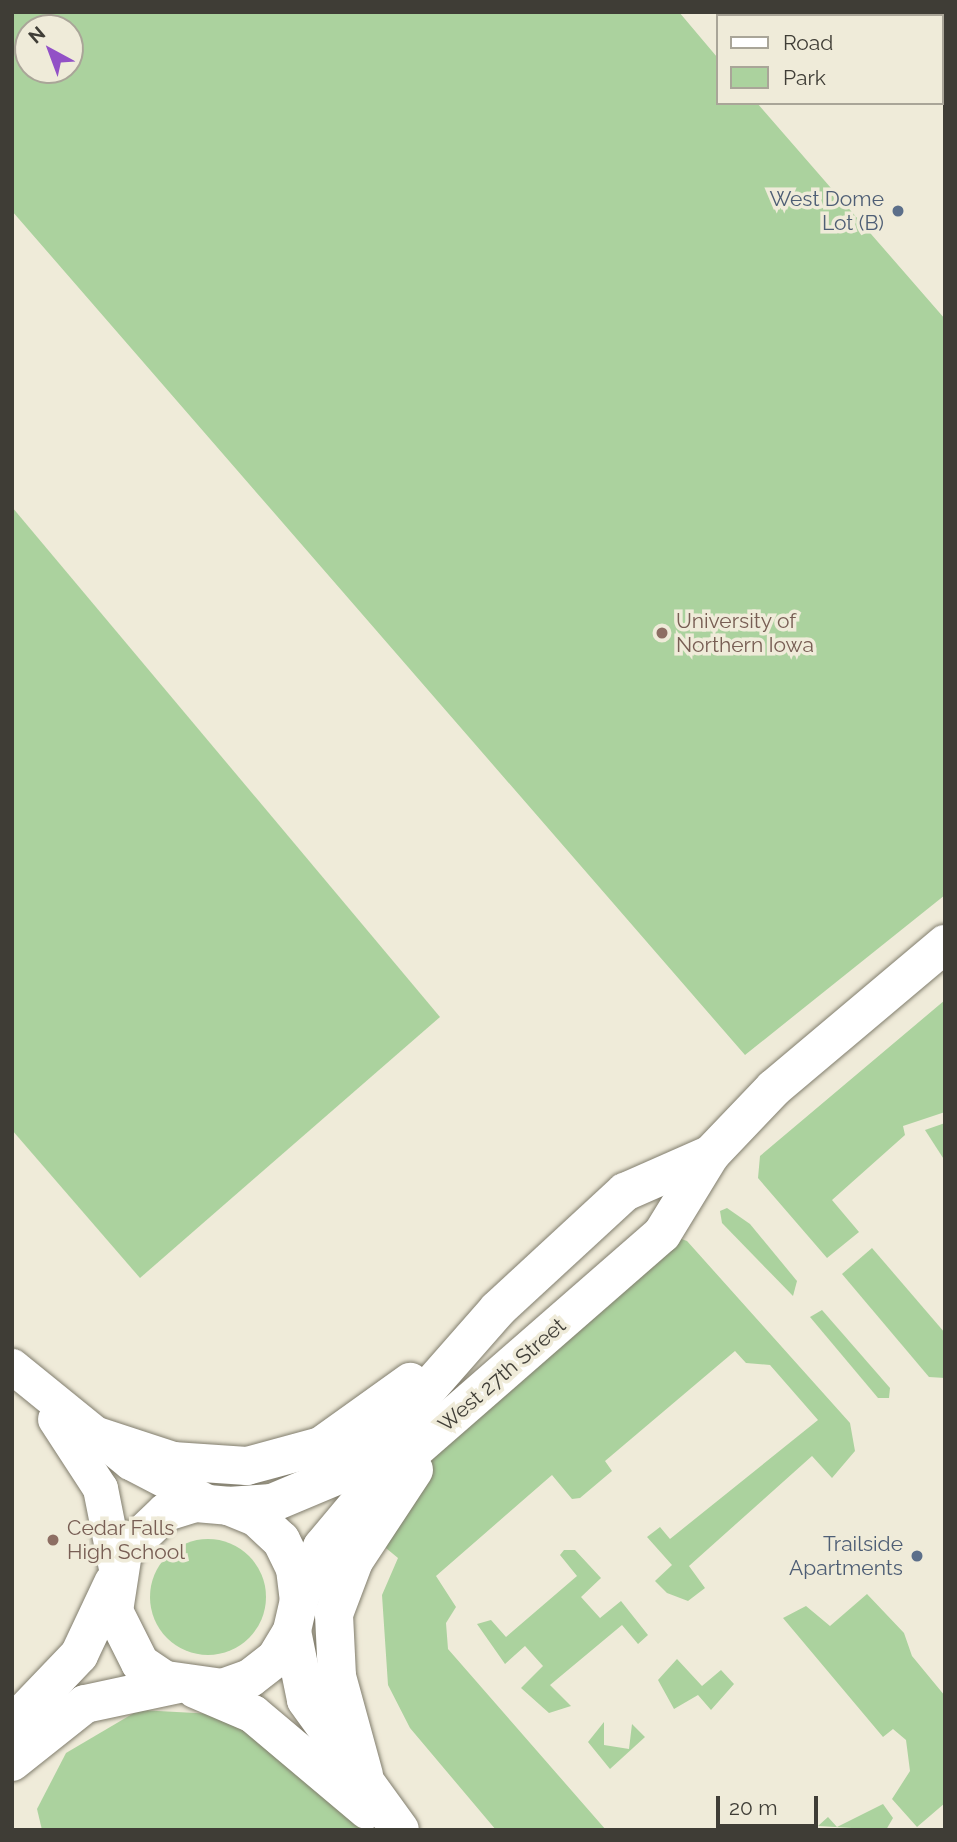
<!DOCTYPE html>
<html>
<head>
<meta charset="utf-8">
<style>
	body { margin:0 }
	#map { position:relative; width:957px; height:1842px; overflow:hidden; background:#efebd9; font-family:Raleway,sans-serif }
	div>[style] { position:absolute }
	.green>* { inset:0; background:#abd29e }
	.round { border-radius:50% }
	.roads { filter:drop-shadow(0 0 2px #817d6d) drop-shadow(0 0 2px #817d6d) }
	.street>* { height:35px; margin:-17.5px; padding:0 17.5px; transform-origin:17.5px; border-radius:17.5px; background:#fff }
	.secondary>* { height:38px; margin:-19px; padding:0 19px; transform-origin:19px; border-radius:19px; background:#fff }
	.dots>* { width:19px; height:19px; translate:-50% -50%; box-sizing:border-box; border:4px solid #efebd9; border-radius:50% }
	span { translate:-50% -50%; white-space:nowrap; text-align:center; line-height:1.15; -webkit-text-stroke:7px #efebd9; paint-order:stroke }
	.service-label { font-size:21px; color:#4e5e75 }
	.right { translate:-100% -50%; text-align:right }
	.education-label { font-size:21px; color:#785e54 }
	.left { translate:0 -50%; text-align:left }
	.street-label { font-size:21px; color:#3f3d36 }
	.frame { position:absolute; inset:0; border:14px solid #3f3d36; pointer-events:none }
	.legend { position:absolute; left:716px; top:14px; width:228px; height:91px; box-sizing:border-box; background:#efebd9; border:2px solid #a9a598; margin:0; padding:9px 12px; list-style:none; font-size:21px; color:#3f3d36 }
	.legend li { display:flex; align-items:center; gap:14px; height:35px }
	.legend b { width:35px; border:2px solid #a9a598 }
	.north { position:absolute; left:14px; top:14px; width:70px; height:70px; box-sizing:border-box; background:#efebd9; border:2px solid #a9a598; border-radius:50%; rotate:319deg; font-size:19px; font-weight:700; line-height:28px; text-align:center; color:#3f3d36 }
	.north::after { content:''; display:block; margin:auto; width:24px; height:32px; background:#9251c6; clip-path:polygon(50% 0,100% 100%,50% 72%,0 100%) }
	.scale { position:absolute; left:716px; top:1796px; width:102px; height:32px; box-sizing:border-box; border:4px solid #3f3d36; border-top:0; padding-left:9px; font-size:21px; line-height:24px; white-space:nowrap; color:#3f3d36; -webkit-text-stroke:5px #efebd9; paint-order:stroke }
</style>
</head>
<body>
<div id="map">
	<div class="green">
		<i style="clip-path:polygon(evenodd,12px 12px,679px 12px,717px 57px,717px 103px,757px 103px,945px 319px,945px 895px,745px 1055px,12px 211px,12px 12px,28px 28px,70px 28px,70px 70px,28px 70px,28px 28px)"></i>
		<i style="clip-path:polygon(12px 507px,440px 1017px,140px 1278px,12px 1130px)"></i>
		<i style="clip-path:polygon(945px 1000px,945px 1112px,903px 1126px,905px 1135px,832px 1200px,859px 1232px,827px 1258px,758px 1178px,760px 1156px)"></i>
		<i style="clip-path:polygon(945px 1123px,945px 1161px,925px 1130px)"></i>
		<i style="clip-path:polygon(727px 1208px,750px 1224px,797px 1281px,793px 1296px,722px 1223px,720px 1211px)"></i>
		<i style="clip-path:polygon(676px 1237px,687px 1241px,850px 1423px,855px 1451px,832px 1478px,812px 1456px,689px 1566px,705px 1588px,688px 1601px,667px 1593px,655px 1581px,672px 1565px,647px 1537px,660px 1527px,670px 1539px,818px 1420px,770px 1365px,746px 1363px,735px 1351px,605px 1461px,612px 1471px,580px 1498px,572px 1499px,552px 1475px,436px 1576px,456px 1607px,446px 1623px,448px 1649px,606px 1830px,496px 1830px,410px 1728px,388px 1685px,382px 1595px,398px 1558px,352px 1520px)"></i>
		<i style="clip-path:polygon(872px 1248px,945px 1333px,945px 1378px,929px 1377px,842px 1274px)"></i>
		<i style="clip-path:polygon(822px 1310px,890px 1388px,889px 1398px,878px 1398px,810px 1317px)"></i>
		<i class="round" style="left:150px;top:1539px;width:116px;height:116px"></i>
		<i style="clip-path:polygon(564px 1550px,575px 1550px,601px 1578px,581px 1597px,600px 1618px,621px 1601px,648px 1635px,638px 1644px,622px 1625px,550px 1685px,571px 1706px,549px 1713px,521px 1688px,543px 1666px,525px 1646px,505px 1664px,477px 1624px,491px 1620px,506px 1637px,577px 1576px,560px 1555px)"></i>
		<i style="clip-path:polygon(867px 1594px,904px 1633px,912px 1656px,945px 1696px,945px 1803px,917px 1827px,892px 1799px,910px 1771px,906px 1740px,893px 1729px,883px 1737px,783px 1618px,806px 1606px,830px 1626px)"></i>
		<i style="clip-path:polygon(677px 1659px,702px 1686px,721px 1670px,734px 1684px,711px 1710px,698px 1695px,674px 1709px,658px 1680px)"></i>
		<i style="clip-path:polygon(139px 1710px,233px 1715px,362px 1830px,42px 1830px,37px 1809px,66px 1753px)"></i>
		<i style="clip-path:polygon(604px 1722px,604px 1745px,629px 1749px,632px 1724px,645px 1737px,610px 1769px,588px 1742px)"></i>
		<i style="clip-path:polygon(883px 1804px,893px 1818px,886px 1830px,818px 1826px,828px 1817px,837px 1827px)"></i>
	</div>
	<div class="roads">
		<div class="street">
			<i style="left:12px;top:1366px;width:152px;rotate:39.1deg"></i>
			<i style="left:130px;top:1462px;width:91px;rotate:27.4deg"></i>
			<i style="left:55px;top:1419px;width:82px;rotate:56.9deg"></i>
			<i style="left:100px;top:1488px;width:87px;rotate:78.7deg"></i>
		</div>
		<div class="secondary">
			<i style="left:91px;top:1434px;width:86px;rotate:18.2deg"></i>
			<i style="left:173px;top:1461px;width:74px;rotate:3.9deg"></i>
			<i style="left:247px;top:1466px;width:77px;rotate:-15.1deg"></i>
			<i style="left:321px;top:1446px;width:110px;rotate:-35.7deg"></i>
			<i style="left:228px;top:1506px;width:44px;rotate:-3.9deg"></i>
			<i style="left:272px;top:1503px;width:82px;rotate:-22.8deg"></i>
			<i style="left:348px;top:1471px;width:47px;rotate:-41.5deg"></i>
			<i style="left:383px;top:1440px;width:174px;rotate:-48.7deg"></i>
			<i style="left:498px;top:1309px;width:173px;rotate:-42.7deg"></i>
			<i style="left:625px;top:1192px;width:94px;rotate:-23.8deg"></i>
			<i style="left:299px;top:1600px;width:58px;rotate:-66.5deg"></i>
			<i style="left:322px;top:1547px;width:80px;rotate:-50.1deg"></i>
			<i style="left:373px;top:1486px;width:383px;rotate:-41.1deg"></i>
			<i style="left:662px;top:1234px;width:94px;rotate:-58.5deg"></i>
			<i style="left:711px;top:1154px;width:91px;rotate:-46.3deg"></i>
			<i style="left:774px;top:1088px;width:224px;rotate:-40.1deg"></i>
			<i style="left:292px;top:1631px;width:31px;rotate:121deg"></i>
			<i style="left:276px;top:1658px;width:33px;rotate:142deg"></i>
			<i style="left:250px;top:1678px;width:29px;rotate:160deg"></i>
			<i style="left:223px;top:1688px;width:59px;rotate:-172.1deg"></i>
			<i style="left:165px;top:1680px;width:30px;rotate:-146deg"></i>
			<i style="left:140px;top:1663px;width:58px;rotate:-116.6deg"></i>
			<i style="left:114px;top:1611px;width:59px;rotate:-81.2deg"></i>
			<i style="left:123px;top:1553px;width:59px;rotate:-43.6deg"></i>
			<i style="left:166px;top:1512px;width:31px;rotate:-17deg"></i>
			<i style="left:196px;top:1503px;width:32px;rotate:5deg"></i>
			<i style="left:228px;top:1506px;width:31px;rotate:22deg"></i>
			<i style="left:257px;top:1518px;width:33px;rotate:43deg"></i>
			<i style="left:281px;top:1540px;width:32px;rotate:64deg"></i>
			<i style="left:295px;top:1569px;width:31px;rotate:83deg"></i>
			<i style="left:299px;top:1600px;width:32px;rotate:103deg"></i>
			<i style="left:292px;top:1631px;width:70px;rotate:78.5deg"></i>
			<i style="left:306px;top:1700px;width:160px;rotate:54.1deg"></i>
			<i style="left:195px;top:1689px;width:63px;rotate:23.3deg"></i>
			<i style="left:253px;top:1714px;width:149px;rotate:40.1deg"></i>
			<i style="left:12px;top:1725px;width:97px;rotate:-46.3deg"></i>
			<i style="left:79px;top:1655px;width:80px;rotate:-64.7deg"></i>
			<i style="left:12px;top:1762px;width:93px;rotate:-38.5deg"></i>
			<i style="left:85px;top:1704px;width:95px;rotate:-12.1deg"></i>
			<i style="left:364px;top:1775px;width:103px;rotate:-105.3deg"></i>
			<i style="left:337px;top:1676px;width:62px;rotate:-92.8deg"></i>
			<i style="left:334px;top:1614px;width:57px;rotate:-69.3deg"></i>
			<i style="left:354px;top:1561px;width:109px;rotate:-56.6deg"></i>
		</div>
	</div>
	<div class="dots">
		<i style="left:898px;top:211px;background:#5c6f8a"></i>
		<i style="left:662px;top:633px;background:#8d6e63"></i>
		<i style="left:53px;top:1540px;background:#8d6e63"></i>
		<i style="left:917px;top:1556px;background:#5c6f8a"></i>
	</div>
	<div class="service-label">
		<span class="right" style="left:884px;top:211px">West Dome<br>Lot (B)</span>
		<span class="right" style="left:903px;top:1556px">Trailside<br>Apartments</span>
	</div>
	<div class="education-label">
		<span class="left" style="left:676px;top:633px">University of<br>Northern Iowa</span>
		<span class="left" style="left:67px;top:1540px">Cedar Falls<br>High School</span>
	</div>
	<div class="street-label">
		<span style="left:502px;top:1375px;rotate:-41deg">West 27th Street</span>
	</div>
	<div class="frame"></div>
	<ul class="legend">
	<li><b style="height:9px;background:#fff"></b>Road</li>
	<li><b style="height:19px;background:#abd29e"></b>Park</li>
	</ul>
	<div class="north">N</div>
	<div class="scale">20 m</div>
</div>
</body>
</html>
